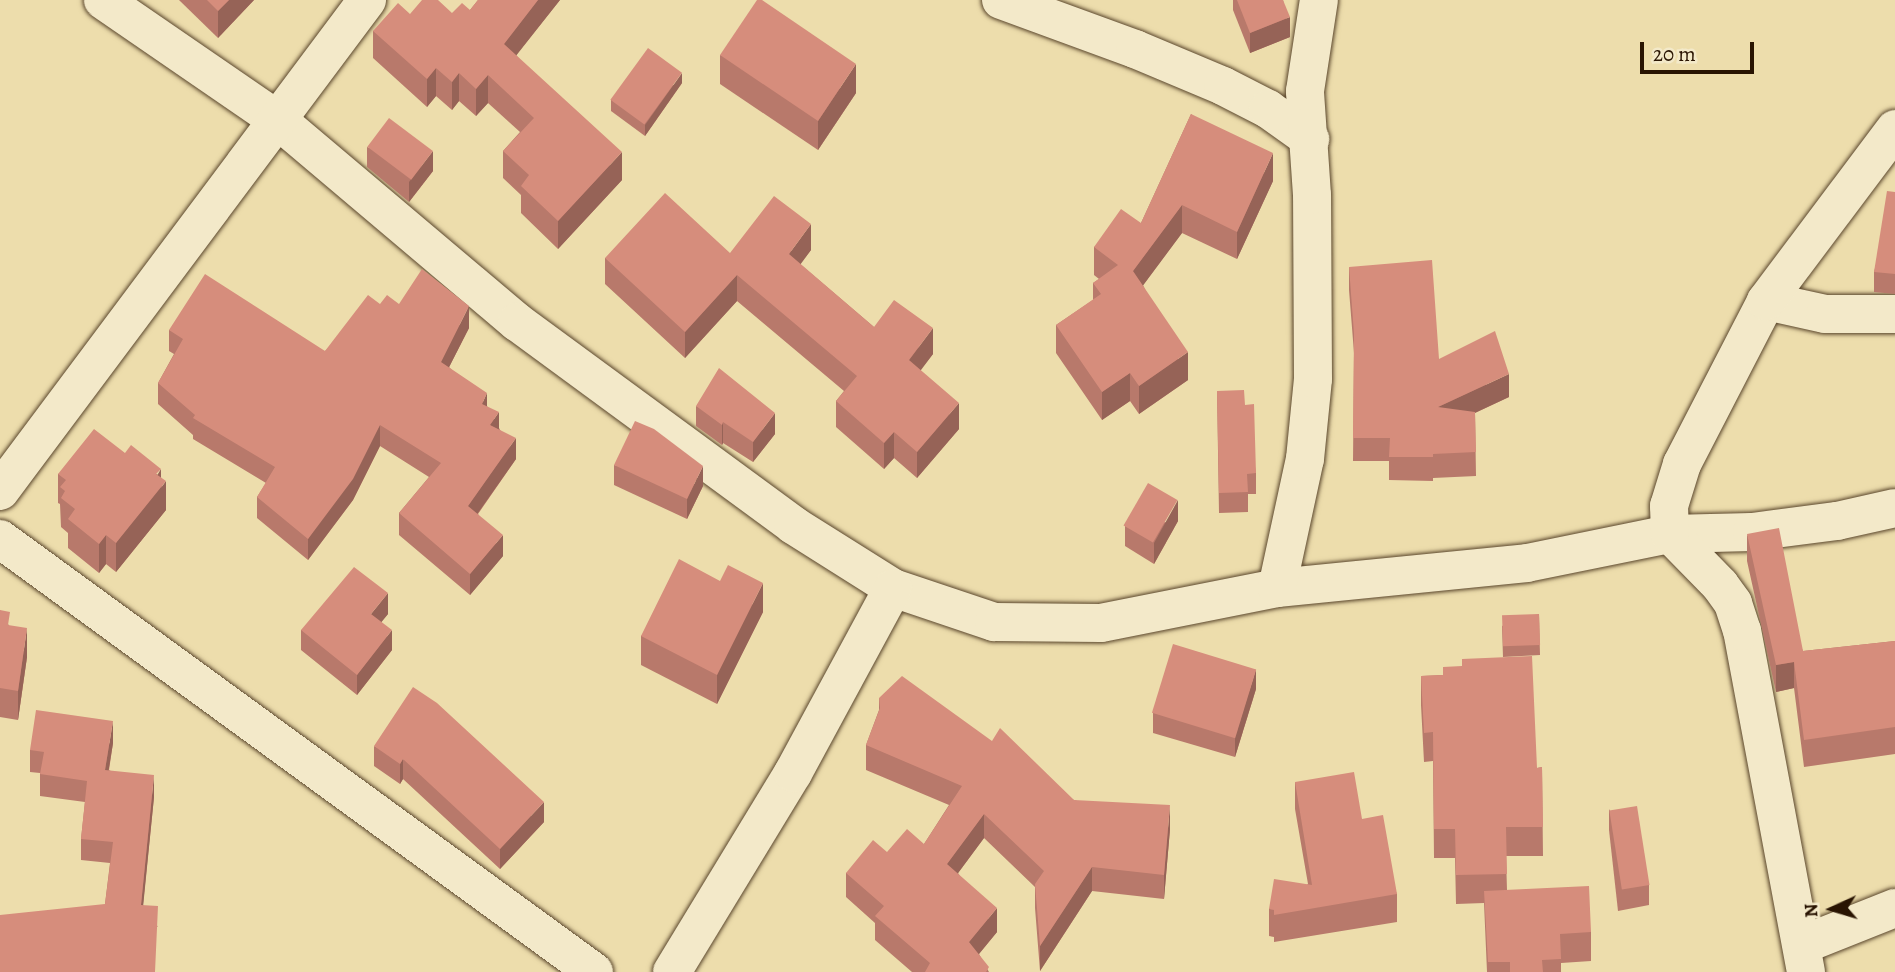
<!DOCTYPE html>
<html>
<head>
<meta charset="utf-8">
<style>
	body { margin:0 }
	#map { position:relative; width:1895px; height:972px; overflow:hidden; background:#edddac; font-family:Alegreya,serif }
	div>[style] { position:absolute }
	.roads { filter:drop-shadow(0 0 2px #5a462c) drop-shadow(0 0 2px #5a462c) }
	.street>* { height:38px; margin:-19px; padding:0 19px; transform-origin:19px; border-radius:19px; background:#f3e9c9 }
	.wall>* { inset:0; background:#b8796b }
	.shaded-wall>* { inset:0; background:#966357 }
	.building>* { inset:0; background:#d68d7c; transform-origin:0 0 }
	span { translate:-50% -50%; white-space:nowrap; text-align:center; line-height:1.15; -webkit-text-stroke:5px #f3e9c9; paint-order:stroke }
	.north { position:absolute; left:1797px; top:874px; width:70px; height:70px; -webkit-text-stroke:5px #f3e9c9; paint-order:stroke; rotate:266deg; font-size:19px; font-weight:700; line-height:28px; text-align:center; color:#291402 }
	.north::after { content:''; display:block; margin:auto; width:24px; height:32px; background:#291402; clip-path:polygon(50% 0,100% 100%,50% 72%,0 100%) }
	.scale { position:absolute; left:1640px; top:42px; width:114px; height:32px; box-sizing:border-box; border:4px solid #291402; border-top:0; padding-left:9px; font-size:21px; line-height:24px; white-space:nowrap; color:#291402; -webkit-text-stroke:5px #f3e9c9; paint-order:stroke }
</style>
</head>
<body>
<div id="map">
	<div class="roads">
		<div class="street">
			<i style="left:103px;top:0;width:214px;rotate:34.5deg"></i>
			<i style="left:279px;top:121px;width:312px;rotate:40.2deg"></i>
			<i style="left:517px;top:322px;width:343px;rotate:36.3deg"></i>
			<i style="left:793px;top:525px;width:118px;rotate:32.2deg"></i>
			<i style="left:893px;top:588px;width:107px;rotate:18.6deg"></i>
			<i style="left:994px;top:622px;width:107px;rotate:0.5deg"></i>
			<i style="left:1101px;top:623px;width:179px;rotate:-11.2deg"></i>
			<i style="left:1277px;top:588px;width:251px;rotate:-5.7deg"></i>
			<i style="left:1527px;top:563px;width:146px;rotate:-11.5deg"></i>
			<i style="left:1670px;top:534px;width:82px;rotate:-1.4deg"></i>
			<i style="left:1752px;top:532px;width:86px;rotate:-7.4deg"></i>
			<i style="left:1837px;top:521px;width:59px;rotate:-12.6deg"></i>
			<i style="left:1001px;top:0;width:143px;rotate:20.1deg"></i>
			<i style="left:1135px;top:49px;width:95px;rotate:22.8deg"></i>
			<i style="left:1223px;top:86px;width:51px;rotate:27.1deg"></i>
			<i style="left:1268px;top:109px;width:52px;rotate:35.5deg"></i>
			<i style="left:1766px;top:301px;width:60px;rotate:12.4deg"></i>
			<i style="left:1825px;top:314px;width:70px"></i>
			<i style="left:0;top:491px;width:613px;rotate:-53.22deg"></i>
			<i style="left:0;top:539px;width:735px;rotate:36.09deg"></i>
			<i style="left:1277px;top:588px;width:132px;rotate:-77.8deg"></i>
			<i style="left:1305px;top:459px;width:80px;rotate:-84.3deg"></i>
			<i style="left:1313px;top:379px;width:184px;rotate:-90.3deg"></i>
			<i style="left:1312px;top:195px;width:104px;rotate:-93.9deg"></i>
			<i style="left:1305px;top:91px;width:92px;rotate:-81.3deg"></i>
			<i style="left:1802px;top:945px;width:100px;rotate:-21.7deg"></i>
			<i style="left:672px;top:972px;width:233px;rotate:-58.7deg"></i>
			<i style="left:793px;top:773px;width:210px;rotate:-61.6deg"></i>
			<i style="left:1806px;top:972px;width:347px;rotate:-100.6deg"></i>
			<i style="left:1742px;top:631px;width:29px;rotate:-108deg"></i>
			<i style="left:1733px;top:603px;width:22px;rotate:-126deg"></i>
			<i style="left:1720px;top:585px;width:71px;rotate:-134.4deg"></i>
			<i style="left:1670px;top:534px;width:28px;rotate:-92deg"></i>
			<i style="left:1669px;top:506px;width:44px;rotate:-72.8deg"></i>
			<i style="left:1682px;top:464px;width:183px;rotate:-62.7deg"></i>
			<i style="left:1766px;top:301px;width:215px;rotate:-53.1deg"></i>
		</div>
	</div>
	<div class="wall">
		<i style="clip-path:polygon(179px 0,254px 0,218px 38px)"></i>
		<i style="clip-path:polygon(478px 0,560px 0,516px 55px,622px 180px,558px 249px,521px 213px,521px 195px,503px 178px,503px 151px,520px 132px,488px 103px,476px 116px,459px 101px,452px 110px,436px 96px,427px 107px,373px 58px,373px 31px,410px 14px,452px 13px,470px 10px)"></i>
		<i style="clip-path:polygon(1233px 0,1283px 0,1290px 37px,1250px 53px,1233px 10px)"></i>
		<i style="clip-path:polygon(720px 55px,856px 93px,818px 150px,720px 84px)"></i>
		<i style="clip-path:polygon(682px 83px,645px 136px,611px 111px,611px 100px)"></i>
		<i style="clip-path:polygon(1191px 114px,1273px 181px,1237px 259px,1182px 233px,1143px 285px,1188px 380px,1139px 414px,1130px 401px,1102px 420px,1056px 353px,1056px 325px,1093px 300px,1093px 283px,1099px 279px,1094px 275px,1094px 247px,1141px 223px)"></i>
		<i style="clip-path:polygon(367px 147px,433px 171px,409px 202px,367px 167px)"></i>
		<i style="clip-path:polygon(1895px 192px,1895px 294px,1874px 292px,1874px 272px)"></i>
		<i style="clip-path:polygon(811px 250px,800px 264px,874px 327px,933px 354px,920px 370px,959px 429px,917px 478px,894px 458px,884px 469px,836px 427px,836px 401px,844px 391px,737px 301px,685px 358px,605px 284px,605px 258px)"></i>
		<i style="clip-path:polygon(1349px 267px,1439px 359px,1509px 397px,1475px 413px,1476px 476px,1433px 478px,1433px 481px,1389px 480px,1389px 461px,1353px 461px,1354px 353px,1349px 290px)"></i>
		<i style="clip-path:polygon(380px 304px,399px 304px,469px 328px,449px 367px,487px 406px,516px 459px,478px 514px,503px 556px,470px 595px,399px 535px,399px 513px,429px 477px,380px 446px,353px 500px,308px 560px,257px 518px,257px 497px,266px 483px,193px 439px,193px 435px,158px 404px,158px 383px,174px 354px,169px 351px,169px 330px,325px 351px)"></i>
		<i style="clip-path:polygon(1217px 391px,1245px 405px,1256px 473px,1256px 494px,1248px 494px,1248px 512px,1219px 513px)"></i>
		<i style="clip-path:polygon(696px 406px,775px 434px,753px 462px,723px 443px,722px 445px,696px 426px)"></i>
		<i style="clip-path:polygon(125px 453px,161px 477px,166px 510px,116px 572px,106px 564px,99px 573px,68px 548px,68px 533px,61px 527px,60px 504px,58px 503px,58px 474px)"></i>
		<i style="clip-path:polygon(614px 465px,703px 486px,687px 519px,614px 485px)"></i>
		<i style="clip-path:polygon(1178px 521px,1154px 564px,1125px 546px,1125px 526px)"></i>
		<i style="clip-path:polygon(1747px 534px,1803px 651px,1895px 641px,1895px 754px,1804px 767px,1794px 688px,1776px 692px,1747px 561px)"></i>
		<i style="clip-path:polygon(720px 581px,763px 612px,717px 704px,641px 665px,641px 636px)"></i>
		<i style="clip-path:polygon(0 610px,27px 657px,18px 720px,0 717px)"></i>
		<i style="clip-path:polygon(388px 614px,381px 622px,392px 650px,357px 695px,301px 650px,301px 630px)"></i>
		<i style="clip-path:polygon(1539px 614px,1540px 655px,1503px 657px,1502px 626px)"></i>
		<i style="clip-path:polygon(1443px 667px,1537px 768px,1542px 767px,1543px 856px,1506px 856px,1507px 890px,1591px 932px,1591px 961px,1561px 963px,1561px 972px,1487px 972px,1484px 903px,1456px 904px,1455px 858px,1434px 858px,1433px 761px,1424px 762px,1421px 705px,1421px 676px,1443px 675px)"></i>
		<i style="clip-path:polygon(1256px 689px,1235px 757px,1153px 733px,1153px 713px)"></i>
		<i style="clip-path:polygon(879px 698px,1074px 800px,1170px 829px,1164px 899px,1092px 891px,1040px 971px,1035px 908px,1035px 887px,984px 838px,958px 873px,997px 932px,979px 954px,989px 972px,912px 972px,875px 940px,875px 923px,846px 897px,846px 873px,924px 844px,949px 805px,866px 770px,866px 745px,879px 710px)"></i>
		<i style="clip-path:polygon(113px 743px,109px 770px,154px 797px,143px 905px,158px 927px,105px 904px,110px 863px,81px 860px,81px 839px,85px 802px,40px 796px,40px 773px,30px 772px,30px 750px)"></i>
		<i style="clip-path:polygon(374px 746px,544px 822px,500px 869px,403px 779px,400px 784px,374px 766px)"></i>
		<i style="clip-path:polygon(1295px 782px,1362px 819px,1397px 894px,1397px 922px,1274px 942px,1274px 937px,1269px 936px,1269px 909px,1308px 884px,1295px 809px)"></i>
		<i style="clip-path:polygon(1609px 809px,1649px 885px,1649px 905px,1618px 911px,1609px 830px)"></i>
	</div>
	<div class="shaded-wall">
		<i style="clip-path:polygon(229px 0,254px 0,218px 38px,218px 11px)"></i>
		<i style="clip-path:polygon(538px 0,560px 0,504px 71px,504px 44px)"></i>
		<i style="clip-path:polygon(1290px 17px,1290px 37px,1250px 53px,1250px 33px)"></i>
		<i style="clip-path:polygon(856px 64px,856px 93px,818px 150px,818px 121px)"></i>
		<i style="clip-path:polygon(436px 68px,436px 96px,427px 107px,427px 79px)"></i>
		<i style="clip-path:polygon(459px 73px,459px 101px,452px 110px,452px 82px)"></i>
		<i style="clip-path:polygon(682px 73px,682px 83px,645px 136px,645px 125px)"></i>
		<i style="clip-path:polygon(488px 75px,488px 103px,476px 116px,476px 89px)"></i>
		<i style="clip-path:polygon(433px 151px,433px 171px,409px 202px,409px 182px)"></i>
		<i style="clip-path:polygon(622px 152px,622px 180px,558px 249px,558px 221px)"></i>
		<i style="clip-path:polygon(1273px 153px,1273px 181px,1237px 259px,1237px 232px)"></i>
		<i style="clip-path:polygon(1182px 205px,1182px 233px,1133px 299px,1133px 271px)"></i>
		<i style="clip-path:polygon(811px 224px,811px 250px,789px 280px,789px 254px)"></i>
		<i style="clip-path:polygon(737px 275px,737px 301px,685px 358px,685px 332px)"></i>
		<i style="clip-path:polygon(469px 306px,469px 328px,441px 383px,441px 362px)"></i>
		<i style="clip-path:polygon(933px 328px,933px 354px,909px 386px,909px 360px)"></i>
		<i style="clip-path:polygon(1188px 352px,1188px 380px,1139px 414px,1139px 386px)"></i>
		<i style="clip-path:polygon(1130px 373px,1130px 401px,1102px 420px,1102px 392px)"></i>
		<i style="clip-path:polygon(1509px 374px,1509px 397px,1438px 430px,1438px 407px)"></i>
		<i style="clip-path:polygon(487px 393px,487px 414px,482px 404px)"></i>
		<i style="clip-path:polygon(959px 403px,959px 429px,917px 478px,917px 452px)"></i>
		<i style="clip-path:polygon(499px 412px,499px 433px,490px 425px)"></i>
		<i style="clip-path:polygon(775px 413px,775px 434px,753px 462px,753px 442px)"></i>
		<i style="clip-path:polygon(723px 422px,723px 443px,722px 445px,722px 425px)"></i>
		<i style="clip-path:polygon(380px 425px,380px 446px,353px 500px,308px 560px,308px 539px)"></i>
		<i style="clip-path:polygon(894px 432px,894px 458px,884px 469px,884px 443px)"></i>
		<i style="clip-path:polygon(516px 438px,516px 459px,468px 527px,468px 506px)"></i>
		<i style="clip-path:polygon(703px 466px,703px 486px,687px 519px,687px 499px)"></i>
		<i style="clip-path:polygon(161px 469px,161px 488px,166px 481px,166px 510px,116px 572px,116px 543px)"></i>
		<i style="clip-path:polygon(1178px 500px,1178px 521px,1154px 564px,1154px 543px)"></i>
		<i style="clip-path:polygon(106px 535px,106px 564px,99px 573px,99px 544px)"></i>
		<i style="clip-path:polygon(503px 535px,503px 556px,470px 595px,470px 574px)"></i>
		<i style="clip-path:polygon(763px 583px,763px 612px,717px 704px,717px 675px)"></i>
		<i style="clip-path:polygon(388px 593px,388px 614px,371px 635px,371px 614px)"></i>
		<i style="clip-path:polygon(27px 628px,27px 657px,18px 720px,18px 691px)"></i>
		<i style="clip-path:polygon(392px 630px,392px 650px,357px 695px,357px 675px)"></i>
		<i style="clip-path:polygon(1794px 662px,1794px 688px,1776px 692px,1776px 665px)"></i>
		<i style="clip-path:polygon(1256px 669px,1256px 689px,1235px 757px,1235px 737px)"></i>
		<i style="clip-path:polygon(113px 721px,113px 743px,105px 792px,105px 770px)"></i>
		<i style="clip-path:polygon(403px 759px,403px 779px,400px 784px,400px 764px)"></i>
		<i style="clip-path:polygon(154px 775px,154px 797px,141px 927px,141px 905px)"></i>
		<i style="clip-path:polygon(544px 802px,544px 822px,500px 869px,500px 849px)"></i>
		<i style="clip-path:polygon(1170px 805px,1170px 829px,1164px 899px,1164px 875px)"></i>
		<i style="clip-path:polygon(984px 814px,984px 838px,947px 888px,947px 864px)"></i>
		<i style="clip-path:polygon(1092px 867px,1092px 891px,1040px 971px,1040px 946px)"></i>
		<i style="clip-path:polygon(997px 908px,997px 932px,969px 966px,969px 942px)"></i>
	</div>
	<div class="building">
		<i style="clip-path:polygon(207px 0,229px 0,218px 11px)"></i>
		<i style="clip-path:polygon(422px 0,438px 0,452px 13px,462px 3px,470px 10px,478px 0,538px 0,504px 44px,622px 152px,558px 221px,521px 186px,529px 175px,503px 151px,534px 118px,488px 75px,476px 89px,459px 73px,452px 82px,436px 68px,427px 79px,373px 31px,398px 3px,410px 14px)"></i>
		<i style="clip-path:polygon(757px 0,762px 0,856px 64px,818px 121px,720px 55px)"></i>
		<i style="clip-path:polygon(1237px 0,1283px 0,1290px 17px,1250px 33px)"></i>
		<i style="left:648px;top:48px;width:42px;height:64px;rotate:36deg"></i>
		<i style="clip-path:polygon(1191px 114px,1273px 153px,1237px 232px,1182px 205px,1133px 271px,1188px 352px,1139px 386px,1130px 373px,1102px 392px,1056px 325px,1101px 294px,1093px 283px,1118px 265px,1094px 247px,1121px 209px,1141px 223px)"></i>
		<i style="left:389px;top:118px;width:55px;height:36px;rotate:37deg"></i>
		<i style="clip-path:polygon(1887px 191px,1895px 192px,1895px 274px,1874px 272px)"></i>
		<i style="clip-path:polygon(665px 193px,730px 253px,774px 196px,811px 224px,789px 254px,874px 327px,894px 300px,933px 328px,909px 360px,959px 403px,917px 452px,894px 432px,884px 443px,836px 401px,857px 376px,737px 275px,685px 332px,605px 258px)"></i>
		<i style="clip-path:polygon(1432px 260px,1439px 359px,1495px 331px,1509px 374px,1438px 407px,1475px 412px,1476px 452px,1433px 454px,1433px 457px,1389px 457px,1390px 438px,1353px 438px,1354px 334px,1349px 267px)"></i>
		<i style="clip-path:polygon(422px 269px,469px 306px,441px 362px,487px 393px,482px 404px,499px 412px,490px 425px,516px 438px,468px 506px,503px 535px,470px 574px,399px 513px,441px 463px,380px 425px,353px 479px,308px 539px,257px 497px,275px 467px,193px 418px,195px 415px,158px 383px,183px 339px,169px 330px,205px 274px,325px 351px,368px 295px,380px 304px,387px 295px,399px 304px)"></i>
		<i style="clip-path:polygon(719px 368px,775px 413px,753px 442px,723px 422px,722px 425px,696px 406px)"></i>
		<i style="clip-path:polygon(1244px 390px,1245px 405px,1254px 404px,1256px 473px,1247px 474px,1248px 492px,1219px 493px,1217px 391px)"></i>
		<i style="clip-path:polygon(635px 421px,654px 429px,703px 466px,687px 499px,614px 465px)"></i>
		<i style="clip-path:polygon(94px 429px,125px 453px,131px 445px,161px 469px,156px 474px,166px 481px,116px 543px,106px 535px,99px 544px,68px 519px,75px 509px,61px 498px,65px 491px,60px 487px,66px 480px,58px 474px)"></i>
		<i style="left:1148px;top:483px;width:34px;height:49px;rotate:30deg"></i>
		<i style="clip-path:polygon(1779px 528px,1803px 651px,1895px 641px,1895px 727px,1804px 740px,1794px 662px,1776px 665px,1747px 534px)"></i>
		<i style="clip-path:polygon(679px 559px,720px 581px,728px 565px,763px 583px,717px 675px,641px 636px)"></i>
		<i style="clip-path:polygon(354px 567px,388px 593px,371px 614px,392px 630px,357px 675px,301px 630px)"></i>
		<i style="clip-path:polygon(0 610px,10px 612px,8px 625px,27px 628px,18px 691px,0 688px)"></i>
		<i style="left:1539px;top:614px;width:31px;height:37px;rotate:88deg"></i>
		<i style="left:1173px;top:644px;width:87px;height:72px;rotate:17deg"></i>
		<i style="clip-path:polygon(1532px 656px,1537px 768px,1542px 767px,1543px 827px,1506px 827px,1507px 874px,1456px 875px,1455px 829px,1434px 829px,1433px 732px,1424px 733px,1421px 676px,1443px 675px,1443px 667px,1462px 666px,1462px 659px)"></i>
		<i style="clip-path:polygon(902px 676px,992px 741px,1000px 728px,1074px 800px,1170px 805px,1164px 875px,1092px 867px,1040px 946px,1035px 884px,1044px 871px,984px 814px,947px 864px,997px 908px,969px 942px,989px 967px,986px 972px,925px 972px,930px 963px,875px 916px,884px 906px,846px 873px,873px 840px,887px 852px,907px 829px,924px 844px,962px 786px,866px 745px,880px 708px,879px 698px)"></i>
		<i style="clip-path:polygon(413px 687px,437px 703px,544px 802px,500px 849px,403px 759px,400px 764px,374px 746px)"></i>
		<i style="clip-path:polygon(36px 710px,113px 721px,105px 770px,154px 775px,141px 905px,158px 906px,155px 972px,0 972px,0 915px,105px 904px,113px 842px,81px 839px,87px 781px,40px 774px,44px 752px,30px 750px)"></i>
		<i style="clip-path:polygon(1354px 772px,1362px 819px,1383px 815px,1397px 894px,1274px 915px,1274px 910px,1269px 909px,1274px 879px,1312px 885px,1295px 782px)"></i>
		<i style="left:1637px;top:806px;width:80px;height:28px;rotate:81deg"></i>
		<i style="clip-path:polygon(1589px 886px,1591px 932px,1560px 934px,1561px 959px,1542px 960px,1543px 972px,1510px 972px,1510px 962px,1488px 962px,1484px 891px)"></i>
	</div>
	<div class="north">N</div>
	<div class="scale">20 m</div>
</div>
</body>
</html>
